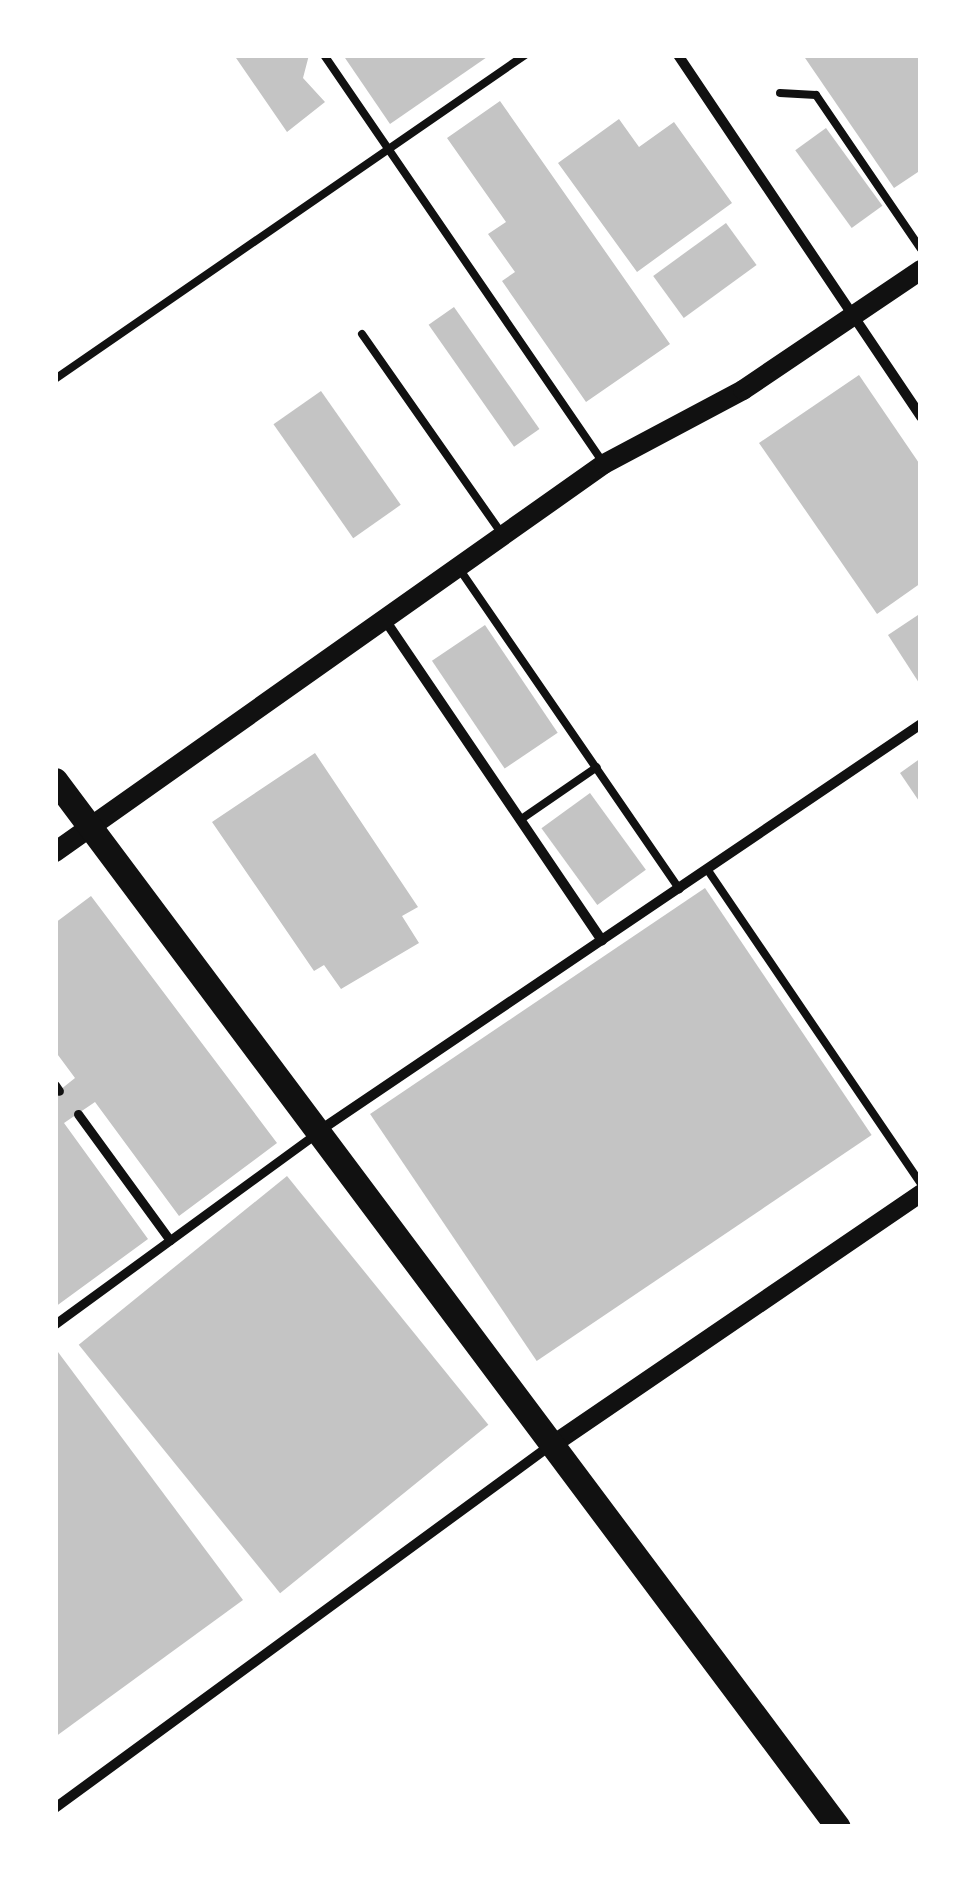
<!DOCTYPE html>
<html>
<head>
<meta charset="utf-8">
<style>
	body { margin:0 }
	#map { position:relative; width:976px; height:1882px; overflow:hidden; background:#fff; font-family:"Titillium Web",sans-serif }
	div>[style] { position:absolute }
	.building>* { inset:0; background:#c4c4c4; transform-origin:0 0 }
	.service>* { height:8px; margin:-4px; padding:0 4px; transform-origin:4px; border-radius:4px; background:#111 }
	.pedestrian>* { height:9px; margin:-4.5px; padding:0 4.5px; transform-origin:4.5px; border-radius:4.5px; background:#111 }
	.minor>* { height:10px; margin:-5px; padding:0 5px; transform-origin:5px; border-radius:5px; background:#111 }
	.tertiary>* { height:18px; margin:-9px; padding:0 9px; transform-origin:9px; border-radius:9px; background:#111 }
	.secondary>* { height:20px; margin:-10px; padding:0 10px; transform-origin:10px; border-radius:10px; background:#111 }
	.primary>* { height:25px; margin:-12.5px; padding:0 12.5px; transform-origin:12.5px; border-radius:12.5px; background:#111 }
	span { translate:-50% -50%; white-space:nowrap; text-align:center; line-height:1.15; -webkit-text-stroke:8px #fff; paint-order:stroke }
	.frame { position:absolute; inset:0; border:58px solid #fff; pointer-events:none }
</style>
</head>
<body>
<div id="map">
	<div class="building">
		<i style="clip-path:polygon(234px 55px,309px 55px,303px 78px,325px 102px,287px 132px)"></i>
		<i style="clip-path:polygon(343px 55px,490px 55px,390px 124px)"></i>
		<i style="clip-path:polygon(803px 55px,921px 55px,921px 170px,894px 188px)"></i>
		<i style="clip-path:polygon(500px 101px,670px 344px,586px 402px,502px 281px,515px 272px,488px 234px,506px 222px,447px 138px)"></i>
		<i style="clip-path:polygon(619px 119px,639px 147px,674px 122px,732px 203px,637px 272px,558px 163px)"></i>
		<i style="left:826px;top:128px;width:96px;height:38px;rotate:54deg"></i>
		<i style="left:726px;top:223px;width:52px;height:90px;rotate:54deg"></i>
		<i style="left:454px;top:307px;width:149px;height:31px;rotate:55deg"></i>
		<i style="clip-path:polygon(859px 375px,921px 466px,921px 583px,877px 614px,759px 443px)"></i>
		<i style="left:321px;top:391px;width:139px;height:58px;rotate:55deg"></i>
		<i style="clip-path:polygon(921px 613px,921px 686px,888px 635px)"></i>
		<i style="left:485px;top:625px;width:130px;height:64px;rotate:56deg"></i>
		<i style="clip-path:polygon(315px 753px,418px 907px,402px 916px,419px 943px,341px 989px,324px 965px,314px 971px,212px 822px)"></i>
		<i style="clip-path:polygon(921px 758px,921px 804px,900px 773px)"></i>
		<i style="left:590px;top:793px;width:95px;height:60px;rotate:54deg"></i>
		<i style="left:705px;top:888px;width:298px;height:404px;rotate:56deg"></i>
		<i style="clip-path:polygon(91px 896px,277px 1143px,179px 1216px,95px 1102px,64px 1123px,148px 1239px,55px 1307px,55px 1094px,75px 1078px,55px 1051px,55px 923px)"></i>
		<i style="left:287px;top:1176px;width:320px;height:268px;rotate:51deg"></i>
		<i style="clip-path:polygon(55px 1348px,243px 1600px,55px 1737px)"></i>
	</div>
	<div class="service">
		<i style="left:324px;top:55px;width:496px;rotate:55.6deg"></i>
		<i style="left:780px;top:93px;width:36px;rotate:3deg"></i>
		<i style="left:816px;top:95px;width:186px;rotate:55.7deg"></i>
		<i style="left:362px;top:334px;width:246px;rotate:55deg"></i>
		<i style="left:55px;top:379px;width:571px;rotate:-34.58deg"></i>
		<i style="left:458px;top:567px;width:391px;rotate:55.5deg"></i>
		<i style="left:520px;top:820px;width:93px;rotate:-34.5deg"></i>
		<i style="left:707px;top:869px;width:381px;rotate:55.8deg"></i>
	</div>
	<div class="pedestrian">
		<i style="left:55px;top:1085px;width:7px;rotate:56deg"></i>
		<i style="left:78px;top:1114px;width:156px;rotate:53.9deg"></i>
		<i style="left:55px;top:1324px;width:324px;rotate:-36.1deg"></i>
	</div>
	<div class="minor">
		<i style="left:678px;top:55px;width:436px;rotate:56.1deg"></i>
		<i style="left:385px;top:620px;width:387px;rotate:55.9deg"></i>
		<i style="left:319px;top:1131px;width:727px;rotate:-34.06deg"></i>
		<i style="left:55px;top:1808px;width:615px;rotate:-36.2deg"></i>
	</div>
	<div class="tertiary">
		<i style="left:552px;top:1445px;width:447px;rotate:-34.3deg"></i>
	</div>
	<div class="secondary">
		<i style="left:55px;top:852px;width:672px;rotate:-35.25deg"></i>
		<i style="left:604px;top:464px;width:157px;rotate:-28deg"></i>
		<i style="left:743px;top:390px;width:215px;rotate:-34deg"></i>
	</div>
	<div class="primary">
		<i style="left:55px;top:780px;width:1307px;rotate:53.21deg"></i>
	</div>
	<div class="frame"></div>
</div>
</body>
</html>
